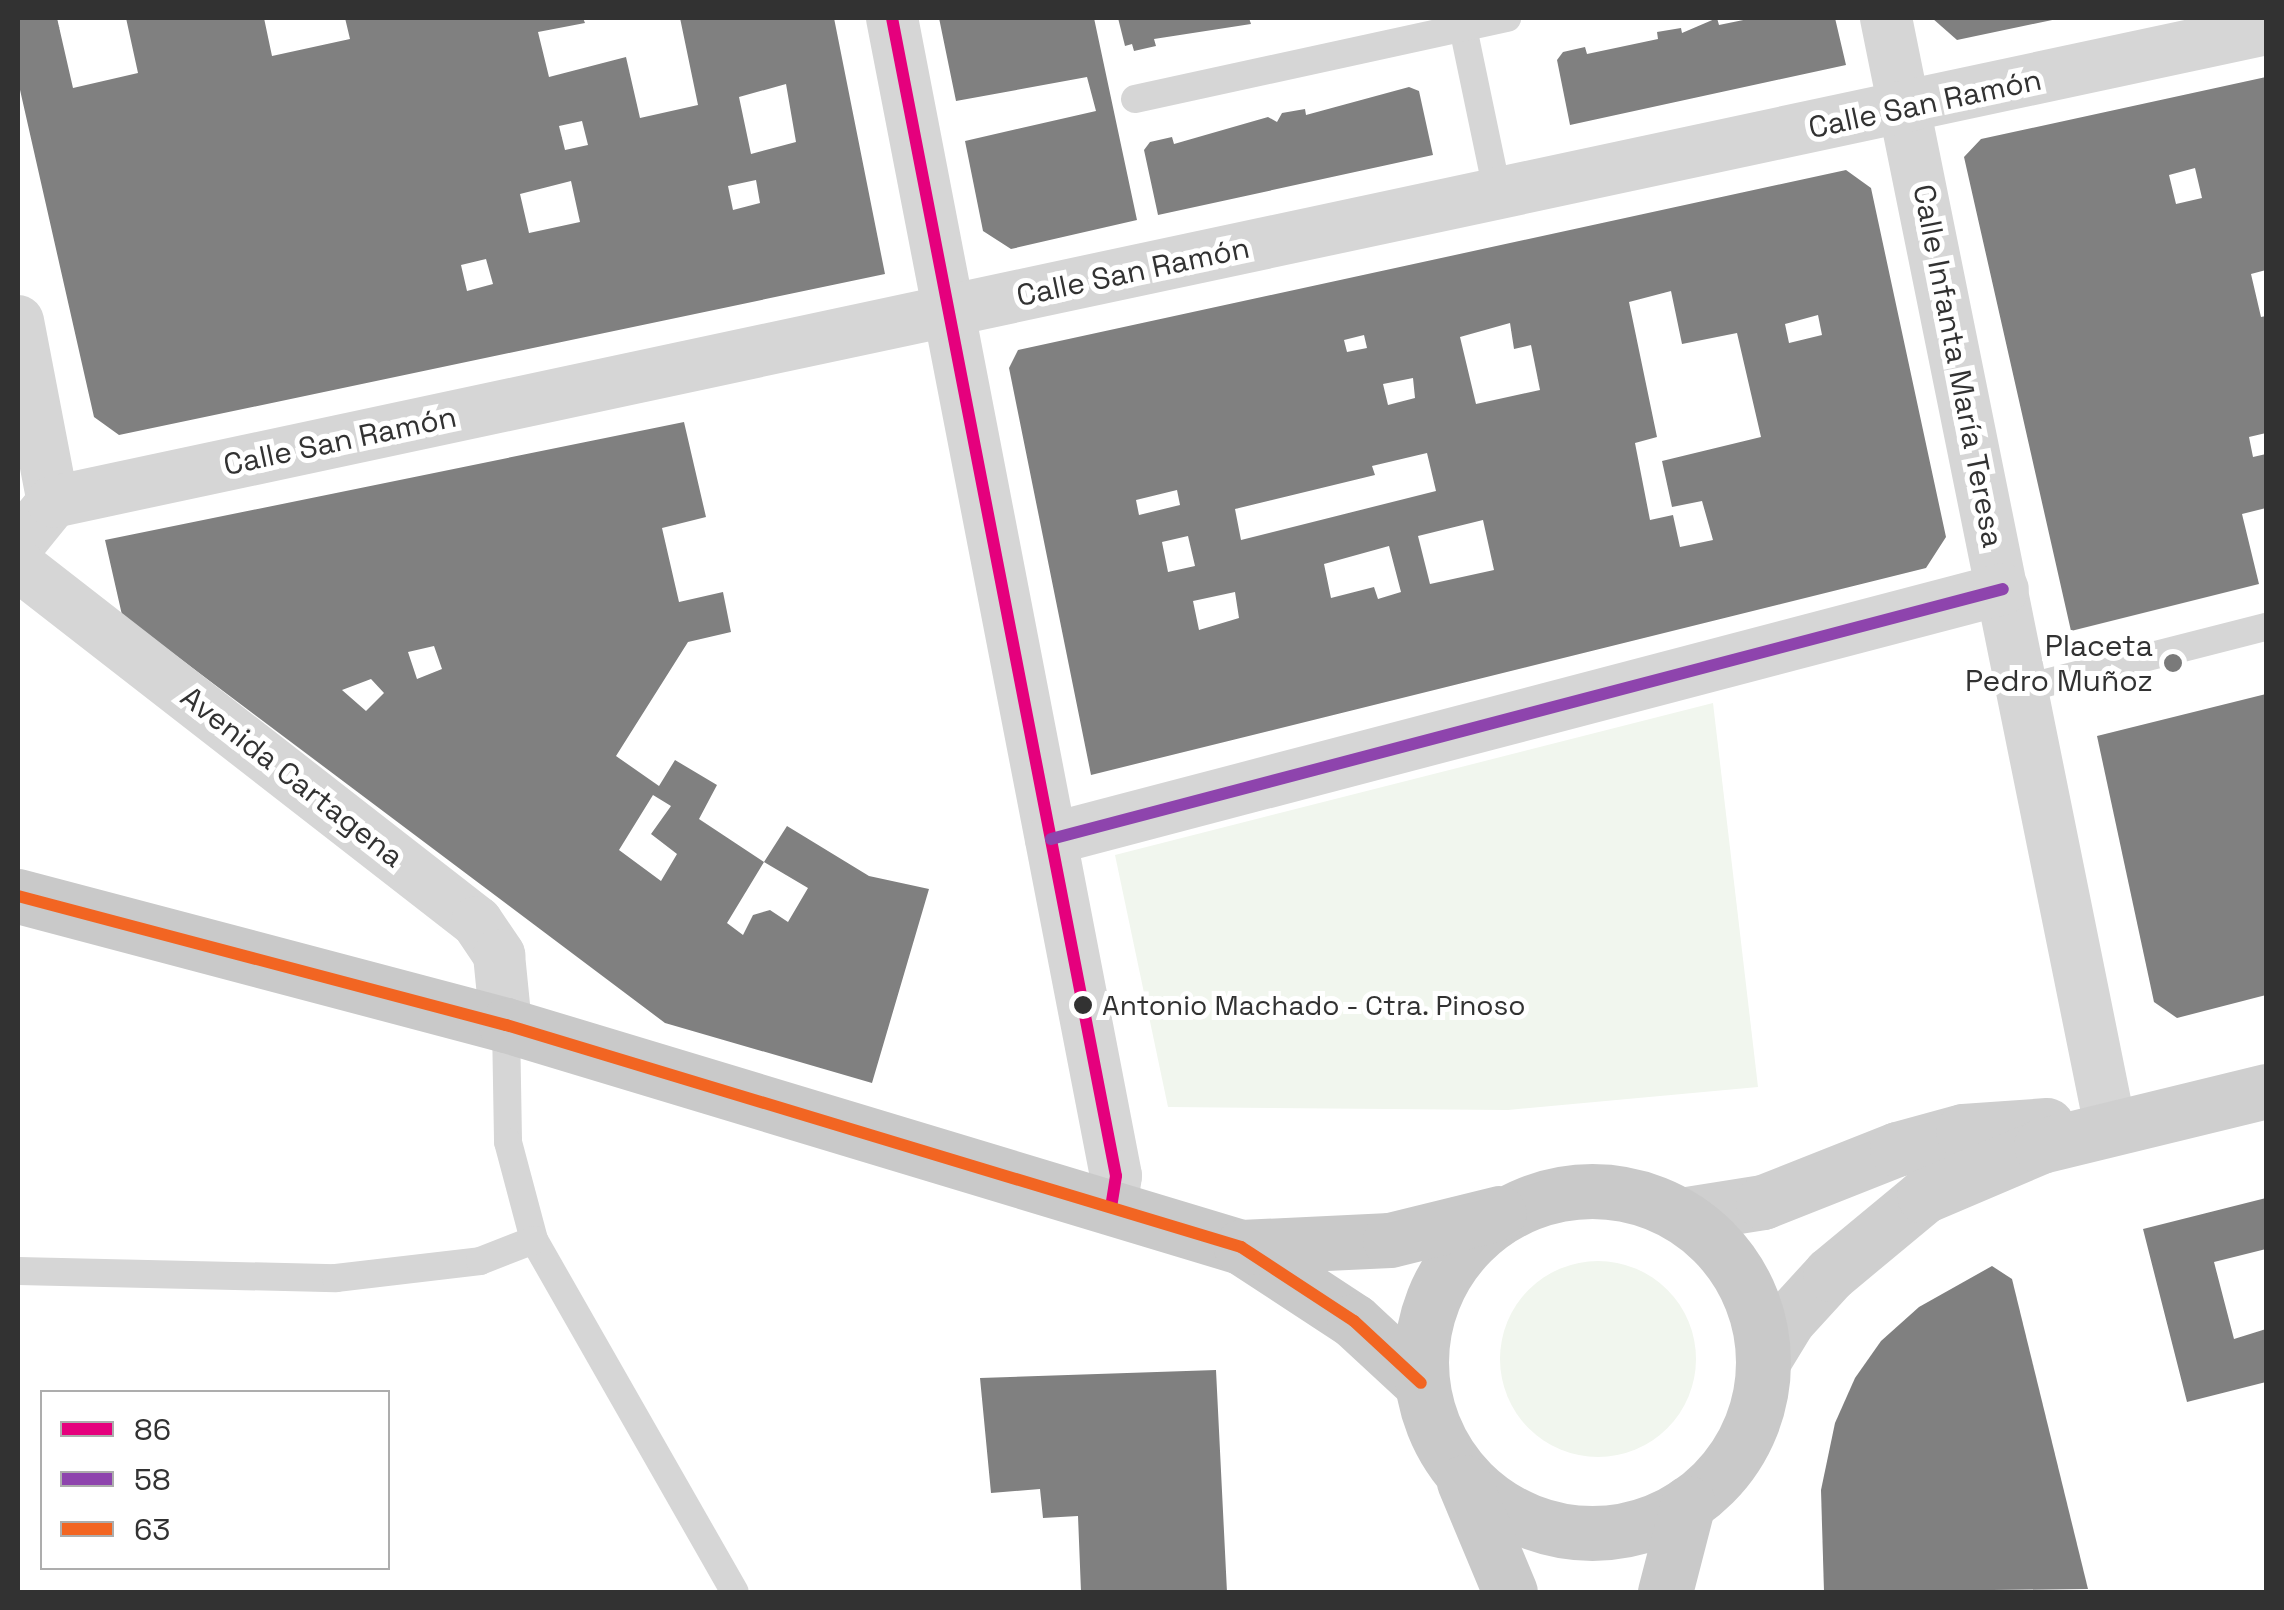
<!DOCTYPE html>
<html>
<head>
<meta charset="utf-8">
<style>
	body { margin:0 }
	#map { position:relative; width:2284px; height:1610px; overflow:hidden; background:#fff; font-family:"Space Grotesk",sans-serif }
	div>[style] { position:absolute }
	.green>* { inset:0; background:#f1f6ee }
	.round { border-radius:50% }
	.building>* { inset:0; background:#808080 }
	.lane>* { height:28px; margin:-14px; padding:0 14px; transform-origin:14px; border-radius:14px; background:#d6d6d6 }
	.street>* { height:52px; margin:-26px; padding:0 26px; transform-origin:26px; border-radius:26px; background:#d6d6d6 }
	.secondary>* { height:55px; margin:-27.5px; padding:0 27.5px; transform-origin:27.5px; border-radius:27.5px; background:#cfcfcf }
	.primary>* { height:55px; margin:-27.5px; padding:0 27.5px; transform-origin:27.5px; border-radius:27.5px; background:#c9c9c9 }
	.primary>.ring { margin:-27.5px; padding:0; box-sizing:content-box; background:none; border:55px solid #c9c9c9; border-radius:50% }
	.bus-1>* { height:12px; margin:-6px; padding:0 6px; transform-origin:6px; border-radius:6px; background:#e5007d }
	.bus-2>* { height:12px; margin:-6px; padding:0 6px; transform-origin:6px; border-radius:6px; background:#8e44ad }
	.bus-3>* { height:12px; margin:-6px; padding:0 6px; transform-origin:6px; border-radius:6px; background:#f26522 }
	.dots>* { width:28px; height:28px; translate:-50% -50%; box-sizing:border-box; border:5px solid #fff; border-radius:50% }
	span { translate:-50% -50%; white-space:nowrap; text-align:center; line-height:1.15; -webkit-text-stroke:10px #fff; paint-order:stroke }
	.bus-label { font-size:28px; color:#323232 }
	.left { translate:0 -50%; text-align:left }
	.street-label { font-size:30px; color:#323232 }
	.poi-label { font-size:30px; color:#323232 }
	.right { translate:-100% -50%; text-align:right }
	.frame { position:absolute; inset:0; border:20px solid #323232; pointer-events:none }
	.legend { position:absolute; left:40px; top:1390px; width:350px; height:180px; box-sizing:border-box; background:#fff; border:2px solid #adadad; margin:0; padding:12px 18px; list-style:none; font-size:30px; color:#323232 }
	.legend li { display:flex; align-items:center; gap:20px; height:50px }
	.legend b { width:50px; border:2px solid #adadad }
</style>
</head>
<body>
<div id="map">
	<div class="green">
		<i style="clip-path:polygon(1713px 703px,1758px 1087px,1508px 1110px,1168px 1107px,1115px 855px)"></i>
		<i class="round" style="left:1500px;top:1261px;width:196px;height:196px"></i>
	</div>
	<div class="building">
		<i style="clip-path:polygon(evenodd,18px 18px,57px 18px,73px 88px,138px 73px,126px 18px,264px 18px,272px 56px,350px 39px,345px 18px,583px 18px,585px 23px,538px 32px,549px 77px,626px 57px,640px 118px,698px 105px,680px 18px,834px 18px,885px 274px,119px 435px,94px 417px,18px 81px,18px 18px,786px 84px,796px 142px,751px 154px,739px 97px,786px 84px,18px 18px,582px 121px,588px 145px,565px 150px,559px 126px,582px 121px,18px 18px,756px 180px,760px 203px,733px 210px,728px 186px,756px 180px,18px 18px,571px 181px,580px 222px,529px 233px,520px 194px,571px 181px,18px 18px,486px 259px,493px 284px,467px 291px,461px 265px,486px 259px)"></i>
		<i style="clip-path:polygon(939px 18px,1094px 18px,1137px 220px,1011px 249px,983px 231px,965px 141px,1096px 111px,1087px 77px,956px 101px)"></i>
		<i style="clip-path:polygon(1118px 18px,1249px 18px,1251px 24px,1154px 39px,1156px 46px,1134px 51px,1132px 44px,1125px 46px)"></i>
		<i style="clip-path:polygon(1717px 18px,1719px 25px,1753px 18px,1835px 18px,1846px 65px,1570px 125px,1557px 60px,1563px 52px,1585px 47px,1587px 54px,1658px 39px,1657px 32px,1681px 28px,1682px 33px)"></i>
		<i style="clip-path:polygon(1932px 18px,2056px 18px,2057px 19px,1957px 40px)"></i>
		<i style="clip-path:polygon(evenodd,2266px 77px,2266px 270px,2251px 274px,2261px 317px,2266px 316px,2266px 433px,2249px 437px,2253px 457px,2266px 454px,2266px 508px,2242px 514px,2259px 584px,2071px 631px,1964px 157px,1981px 139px,2266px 77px,2195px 168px,2202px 198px,2176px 204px,2169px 175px,2195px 168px)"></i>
		<i style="clip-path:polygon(1409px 87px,1419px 91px,1433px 155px,1158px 215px,1144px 150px,1150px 142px,1172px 137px,1174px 144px,1268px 117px,1277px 122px,1282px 113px,1305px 109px,1306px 115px)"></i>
		<i style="clip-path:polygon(evenodd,1846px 170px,1871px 188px,1946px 537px,1926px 568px,1091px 775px,1009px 368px,1018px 350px,1846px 170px,1671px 291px,1682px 344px,1737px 333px,1761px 437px,1662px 461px,1672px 507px,1702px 501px,1713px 540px,1680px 547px,1673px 515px,1650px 520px,1635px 443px,1657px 437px,1629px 302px,1671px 291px,1846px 170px,1818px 315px,1822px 335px,1789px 343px,1785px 324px,1818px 315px,1846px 170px,1510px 323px,1514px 349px,1531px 345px,1540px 390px,1476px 404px,1460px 337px,1510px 323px,1846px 170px,1364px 335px,1367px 348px,1347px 352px,1344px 340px,1364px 335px,1846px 170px,1413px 378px,1415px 398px,1388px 405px,1383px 384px,1413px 378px,1846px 170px,1427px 453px,1436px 491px,1241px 540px,1235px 509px,1375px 475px,1372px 466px,1427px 453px,1846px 170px,1177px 490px,1180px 505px,1139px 515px,1136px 500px,1177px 490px,1846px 170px,1483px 520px,1494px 570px,1430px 584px,1418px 536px,1483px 520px,1846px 170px,1188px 536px,1195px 566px,1168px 572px,1162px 542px,1188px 536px,1846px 170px,1389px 546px,1401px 592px,1378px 599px,1374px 587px,1331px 598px,1324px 564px,1389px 546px,1846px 170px,1235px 592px,1239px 618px,1199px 630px,1193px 601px,1235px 592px)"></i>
		<i style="clip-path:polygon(evenodd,684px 422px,706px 517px,662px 528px,679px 602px,723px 592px,731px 632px,688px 642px,616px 756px,659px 786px,675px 760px,717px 785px,699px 819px,764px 862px,727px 923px,743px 935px,753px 915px,770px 910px,788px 922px,808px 888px,764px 862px,787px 826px,869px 876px,929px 889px,872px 1083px,665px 1023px,122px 615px,105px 540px,684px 422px,434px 646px,442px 669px,417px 679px,408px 652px,434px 646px,684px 422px,371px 679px,384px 693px,366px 711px,342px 690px,371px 679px,684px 422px,653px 795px,671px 806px,651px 834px,677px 854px,661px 881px,619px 850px,653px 795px)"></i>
		<i style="clip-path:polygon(2266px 694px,2266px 995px,2177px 1018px,2154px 1002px,2097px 736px)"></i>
		<i style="clip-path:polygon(2266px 1198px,2266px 1249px,2214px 1262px,2234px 1339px,2266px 1329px,2266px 1382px,2187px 1402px,2143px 1229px)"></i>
		<i style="clip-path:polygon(1992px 1266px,2012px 1279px,2088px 1589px,1824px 1592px,1821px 1490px,1835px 1423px,1855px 1378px,1881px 1341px,1919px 1307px)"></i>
		<i style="clip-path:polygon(1216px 1370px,1227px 1592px,1081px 1592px,1078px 1516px,1043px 1518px,1040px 1489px,991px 1493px,980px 1378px)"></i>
	</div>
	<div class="lane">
		<i style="left:1461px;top:18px;width:181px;rotate:78.2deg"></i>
		<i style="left:1135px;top:99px;width:381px;rotate:-12.3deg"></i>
		<i style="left:2022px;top:689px;width:252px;rotate:-14.3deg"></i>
		<i style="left:506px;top:1025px;width:117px;rotate:89deg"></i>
		<i style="left:508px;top:1142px;width:101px;rotate:75.1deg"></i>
		<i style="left:534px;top:1240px;width:405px;rotate:60.3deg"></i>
		<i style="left:18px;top:1271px;width:318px;rotate:1.3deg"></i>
		<i style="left:336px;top:1278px;width:145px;rotate:-6.7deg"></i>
		<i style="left:480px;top:1261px;width:58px;rotate:-21.3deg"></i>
	</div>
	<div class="street">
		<i style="left:892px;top:18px;width:1179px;rotate:79.05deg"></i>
		<i style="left:1116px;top:1176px;width:30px;rotate:99deg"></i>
		<i style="left:1886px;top:18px;width:1130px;rotate:78.57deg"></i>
		<i style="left:18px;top:321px;width:184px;rotate:79.1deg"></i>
		<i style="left:18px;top:545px;width:55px;rotate:-50.9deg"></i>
		<i style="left:53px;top:502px;width:2263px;rotate:-12.06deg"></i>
		<i style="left:18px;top:565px;width:581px;rotate:37.87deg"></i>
		<i style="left:477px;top:922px;width:40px;rotate:56deg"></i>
		<i style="left:499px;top:955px;width:70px;rotate:84.3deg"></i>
		<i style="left:1051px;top:839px;width:984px;rotate:-14.71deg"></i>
	</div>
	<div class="secondary">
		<i style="left:1681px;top:1215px;width:83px;rotate:-9deg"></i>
		<i style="left:1763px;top:1202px;width:144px;rotate:-21.6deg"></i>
		<i style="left:1897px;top:1149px;width:68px;rotate:-15.3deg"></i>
		<i style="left:1963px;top:1131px;width:84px;rotate:-4.1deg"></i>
		<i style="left:1763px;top:1361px;width:48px;rotate:-58.6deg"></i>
		<i style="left:1788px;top:1320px;width:62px;rotate:-47.6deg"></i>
		<i style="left:1830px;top:1274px;width:122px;rotate:-39.7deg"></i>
		<i style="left:1924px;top:1196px;width:127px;rotate:-23.1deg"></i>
		<i style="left:2041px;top:1146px;width:232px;rotate:-13.7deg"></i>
	</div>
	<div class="primary">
		<i style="left:18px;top:896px;width:505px;rotate:14.81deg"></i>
		<i style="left:506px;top:1025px;width:768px;rotate:16.81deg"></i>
		<i style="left:1241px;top:1247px;width:135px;rotate:33.2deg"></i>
		<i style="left:1354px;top:1321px;width:91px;rotate:42.8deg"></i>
		<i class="ring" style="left:1421px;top:1191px;width:287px;height:287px"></i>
		<i style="left:1241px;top:1247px;width:149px;rotate:-2.7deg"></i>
		<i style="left:1390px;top:1240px;width:112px;rotate:-13.9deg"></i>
		<i style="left:1464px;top:1482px;width:119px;rotate:67.3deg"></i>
		<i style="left:1665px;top:1592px;width:92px;rotate:-75.5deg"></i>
	</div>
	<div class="bus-1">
		<i style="left:892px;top:18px;width:1179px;rotate:79.05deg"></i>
		<i style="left:1116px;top:1176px;width:30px;rotate:99deg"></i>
	</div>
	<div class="bus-2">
		<i style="left:1051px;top:839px;width:984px;rotate:-14.71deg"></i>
	</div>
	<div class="bus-3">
		<i style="left:18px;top:896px;width:505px;rotate:14.81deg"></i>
		<i style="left:506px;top:1025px;width:768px;rotate:16.81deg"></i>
		<i style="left:1241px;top:1247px;width:135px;rotate:33.2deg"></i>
		<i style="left:1354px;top:1321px;width:91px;rotate:42.8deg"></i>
	</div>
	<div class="dots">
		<i style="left:2173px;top:663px;background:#7a7a7a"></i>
		<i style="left:1083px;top:1005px;background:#323232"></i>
	</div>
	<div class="bus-label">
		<span class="left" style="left:1102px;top:1005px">Antonio Machado - Ctra. Pinoso</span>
	</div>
	<div class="street-label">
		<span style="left:1925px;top:104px;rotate:-12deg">Calle San Ramón</span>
		<span style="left:1133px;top:272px;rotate:-12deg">Calle San Ramón</span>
		<span style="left:1958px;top:366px;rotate:79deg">Calle Infanta María Teresa</span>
		<span style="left:340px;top:441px;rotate:-12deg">Calle San Ramón</span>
		<span style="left:292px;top:777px;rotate:38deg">Avenida Cartagena</span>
	</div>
	<div class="poi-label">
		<span class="right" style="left:2153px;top:663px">Placeta<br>Pedro Muñoz</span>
	</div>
	<div class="frame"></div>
	<ul class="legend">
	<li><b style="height:12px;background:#e5007d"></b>86</li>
	<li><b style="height:12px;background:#8e44ad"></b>58</li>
	<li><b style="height:12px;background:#f26522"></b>63</li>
	</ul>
</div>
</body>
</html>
